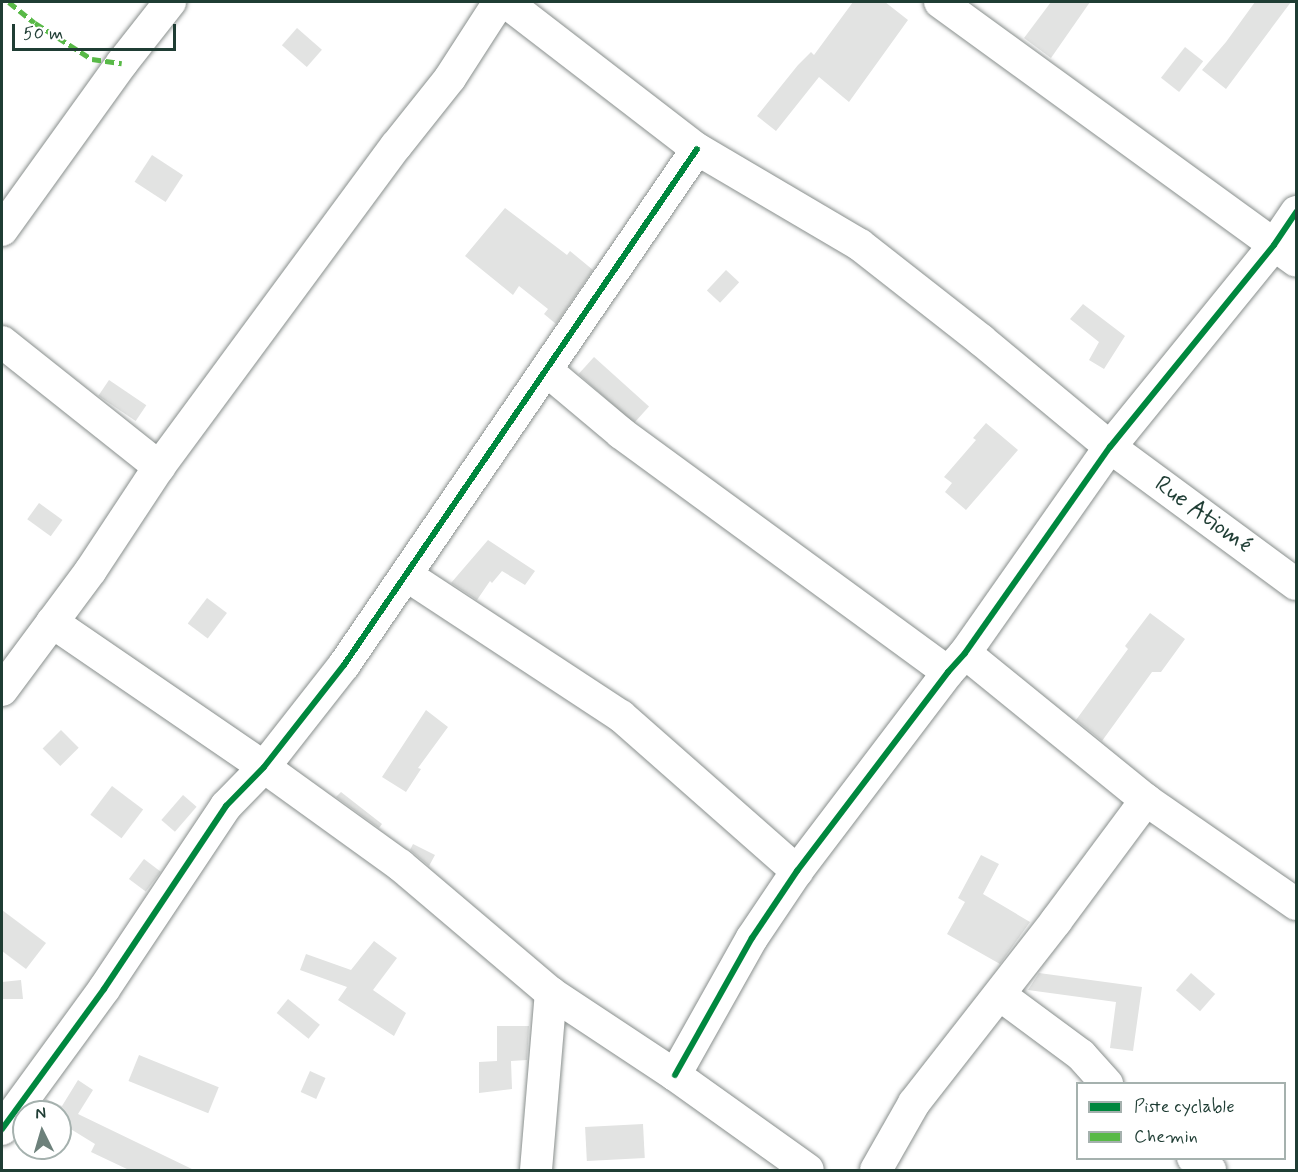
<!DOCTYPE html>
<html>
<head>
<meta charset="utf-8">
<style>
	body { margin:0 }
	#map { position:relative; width:1298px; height:1172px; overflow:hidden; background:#fff; font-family:Mynerve,sans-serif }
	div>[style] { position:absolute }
	.building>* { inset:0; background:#e2e3e2; transform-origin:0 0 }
	.roads { filter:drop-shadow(0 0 2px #898f8d) drop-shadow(0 0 2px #898f8d) }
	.minor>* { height:32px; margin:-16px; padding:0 16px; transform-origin:16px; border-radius:16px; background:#fff }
	.quiet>* { height:4.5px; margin-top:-2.25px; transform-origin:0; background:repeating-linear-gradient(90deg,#58b947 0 9px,transparent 0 13.5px) }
	.cycleway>* { height:6px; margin:-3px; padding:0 3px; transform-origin:3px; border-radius:3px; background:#00873e }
	span { translate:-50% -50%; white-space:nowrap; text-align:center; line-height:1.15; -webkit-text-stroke:5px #fff; paint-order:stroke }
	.street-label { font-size:24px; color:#1f3d34 }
	.frame { position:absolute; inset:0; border:3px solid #1f3d34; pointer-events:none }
	.legend { position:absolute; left:1076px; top:1082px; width:210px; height:78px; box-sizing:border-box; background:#fff; border:2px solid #a5b1ae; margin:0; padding:8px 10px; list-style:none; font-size:18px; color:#1f3d34 }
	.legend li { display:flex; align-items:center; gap:12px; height:30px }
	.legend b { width:30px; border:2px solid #a5b1ae }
	.north { position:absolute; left:12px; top:1100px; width:60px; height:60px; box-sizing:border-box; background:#fff; border:2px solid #a5b1ae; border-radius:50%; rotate:355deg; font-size:16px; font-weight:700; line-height:24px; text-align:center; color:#1f3d34 }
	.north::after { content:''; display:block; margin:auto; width:21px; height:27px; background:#6d817b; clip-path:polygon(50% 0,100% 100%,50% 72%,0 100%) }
	.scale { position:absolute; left:12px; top:24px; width:164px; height:27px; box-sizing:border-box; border:3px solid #1f3d34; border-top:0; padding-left:8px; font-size:18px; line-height:21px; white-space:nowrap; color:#1f3d34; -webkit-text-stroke:4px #fff; paint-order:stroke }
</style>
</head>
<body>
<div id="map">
	<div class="building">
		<i style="clip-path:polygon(853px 2px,885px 2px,908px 20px,849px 102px,819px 77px,776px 131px,757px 116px,798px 65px,811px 52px,814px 55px)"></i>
		<i style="clip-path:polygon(1051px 2px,1090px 2px,1051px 58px,1024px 38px)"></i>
		<i style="clip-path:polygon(1255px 2px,1291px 2px,1226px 89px,1202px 70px,1226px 42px)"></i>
		<i style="left:297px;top:28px;width:33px;height:23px;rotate:41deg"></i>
		<i style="left:1185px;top:47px;width:23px;height:39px;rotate:38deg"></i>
		<i style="left:152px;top:155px;width:37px;height:32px;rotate:33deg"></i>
		<i style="clip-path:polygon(505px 208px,567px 255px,570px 251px,593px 270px,556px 324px,544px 314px,548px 309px,519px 286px,513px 295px,465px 256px)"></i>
		<i style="left:726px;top:270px;width:18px;height:28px;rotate:43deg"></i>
		<i style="clip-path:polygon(1083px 304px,1125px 336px,1104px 369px,1089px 360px,1099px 342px,1070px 319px)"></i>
		<i style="left:594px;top:357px;width:74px;height:23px;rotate:42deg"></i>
		<i style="left:109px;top:380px;width:45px;height:19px;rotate:34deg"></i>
		<i style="clip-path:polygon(986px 423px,1018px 450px,966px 510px,945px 492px,952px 483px,944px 477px,976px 440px,973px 438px)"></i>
		<i style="left:39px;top:503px;width:29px;height:20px;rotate:36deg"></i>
		<i style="clip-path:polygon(488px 540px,535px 571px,525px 585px,502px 571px,492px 583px,490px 581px,477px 600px,451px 583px)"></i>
		<i style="left:207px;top:598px;width:25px;height:32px;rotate:37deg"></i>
		<i style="clip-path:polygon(1150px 613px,1185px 639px,1161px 672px,1152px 672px,1102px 741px,1076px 720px,1128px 649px,1125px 646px)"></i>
		<i style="clip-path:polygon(426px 710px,448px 727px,418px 768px,421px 769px,406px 792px,382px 777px)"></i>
		<i style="left:61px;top:730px;width:25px;height:26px;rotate:45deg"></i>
		<i style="left:112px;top:786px;width:39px;height:36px;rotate:37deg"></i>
		<i style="clip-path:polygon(341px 792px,382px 824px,379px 828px,336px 797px)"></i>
		<i style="left:183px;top:795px;width:18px;height:33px;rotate:41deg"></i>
		<i style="clip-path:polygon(413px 844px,435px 855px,429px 866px,410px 850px)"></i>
		<i style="clip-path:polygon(981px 855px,999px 864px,983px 894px,1030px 922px,1000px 964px,947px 934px,965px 902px,958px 898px)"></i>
		<i style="left:144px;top:859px;width:21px;height:25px;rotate:37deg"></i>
		<i style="clip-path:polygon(2px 910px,46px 943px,26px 969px,2px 951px)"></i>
		<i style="clip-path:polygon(374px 941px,397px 958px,373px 990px,406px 1013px,394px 1036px,338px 1000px,347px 987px,300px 970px,306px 954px,351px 970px)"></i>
		<i style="clip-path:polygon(1039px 973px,1142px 987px,1133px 1051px,1110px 1048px,1116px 1002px,1028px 990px)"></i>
		<i style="left:1191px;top:973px;width:32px;height:23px;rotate:41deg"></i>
		<i style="clip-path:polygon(21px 980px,23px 999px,2px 999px,2px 982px)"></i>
		<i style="left:288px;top:999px;width:41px;height:18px;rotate:39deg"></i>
		<i style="clip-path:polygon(497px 1026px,529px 1026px,527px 1060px,511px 1061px,512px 1089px,479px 1093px,479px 1062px,497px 1061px)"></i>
		<i style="left:139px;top:1055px;width:86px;height:28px;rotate:22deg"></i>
		<i style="left:310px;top:1071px;width:17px;height:23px;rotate:24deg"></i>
		<i style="clip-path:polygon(78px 1080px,93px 1090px,78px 1114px,194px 1170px,129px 1170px,91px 1152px,95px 1144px,69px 1128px,60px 1143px,60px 1112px,38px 1110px,46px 1099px,62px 1106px)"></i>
		<i style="left:643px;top:1124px;width:34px;height:58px;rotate:87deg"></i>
	</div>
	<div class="roads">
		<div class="minor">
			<i style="left:506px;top:2px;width:241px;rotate:37.6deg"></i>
			<i style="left:697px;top:149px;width:189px;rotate:30.5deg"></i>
			<i style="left:860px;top:245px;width:154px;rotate:38.1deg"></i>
			<i style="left:981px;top:340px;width:168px;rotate:39.7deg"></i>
			<i style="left:1110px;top:447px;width:231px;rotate:36.4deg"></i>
			<i style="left:940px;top:2px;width:440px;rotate:36deg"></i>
			<i style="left:2px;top:230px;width:206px;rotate:-54.3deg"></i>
			<i style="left:122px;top:63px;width:78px;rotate:-51.8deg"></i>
			<i style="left:2px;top:342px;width:201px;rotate:38.5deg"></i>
			<i style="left:546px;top:370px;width:98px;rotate:40deg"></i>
			<i style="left:621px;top:433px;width:405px;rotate:36.2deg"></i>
			<i style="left:406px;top:575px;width:257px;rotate:33.3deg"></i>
			<i style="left:621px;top:716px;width:235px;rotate:41.4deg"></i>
			<i style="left:52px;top:622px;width:257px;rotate:34.4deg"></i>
			<i style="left:264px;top:767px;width:168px;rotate:35.8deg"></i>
			<i style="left:400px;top:865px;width:198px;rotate:40.3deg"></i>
			<i style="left:551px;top:993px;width:149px;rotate:33.5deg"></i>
			<i style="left:675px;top:1075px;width:163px;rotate:35.5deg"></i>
			<i style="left:965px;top:653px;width:233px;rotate:39.1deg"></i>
			<i style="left:1146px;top:800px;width:183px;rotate:34.7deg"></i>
			<i style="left:2px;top:690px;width:149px;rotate:-53.4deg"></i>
			<i style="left:91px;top:570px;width:123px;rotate:-56.6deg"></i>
			<i style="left:159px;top:467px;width:399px;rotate:-53.6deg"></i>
			<i style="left:396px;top:146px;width:87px;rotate:-51.5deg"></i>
			<i style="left:450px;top:78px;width:90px;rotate:-57.2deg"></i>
			<i style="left:1000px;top:995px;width:101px;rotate:36.5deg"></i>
			<i style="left:1081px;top:1055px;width:39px;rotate:48deg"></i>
			<i style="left:675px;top:1075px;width:157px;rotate:-60.7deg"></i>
			<i style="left:752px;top:938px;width:81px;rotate:-56.1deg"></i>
			<i style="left:797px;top:871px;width:250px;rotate:-52.8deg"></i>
			<i style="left:948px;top:672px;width:25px;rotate:-48deg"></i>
			<i style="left:965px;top:653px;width:252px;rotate:-54.9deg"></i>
			<i style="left:1110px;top:447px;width:260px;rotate:-50.9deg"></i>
			<i style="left:1274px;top:245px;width:40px;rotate:-56deg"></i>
			<i style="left:2px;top:1129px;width:173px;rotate:-53.9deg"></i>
			<i style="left:104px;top:989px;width:220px;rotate:-56.3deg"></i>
			<i style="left:226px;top:806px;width:54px;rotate:-45.7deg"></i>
			<i style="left:264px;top:767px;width:130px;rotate:-51.9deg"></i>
			<i style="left:344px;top:665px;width:625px;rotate:-55.62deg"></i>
			<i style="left:1193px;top:1158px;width:21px;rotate:35deg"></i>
			<i style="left:536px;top:1170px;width:178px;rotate:-85.2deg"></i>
			<i style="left:876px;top:1170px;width:77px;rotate:-60.4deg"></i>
			<i style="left:914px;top:1103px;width:231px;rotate:-52deg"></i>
			<i style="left:1056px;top:921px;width:151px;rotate:-53.4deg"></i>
		</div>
	</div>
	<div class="quiet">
		<i style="left:9px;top:2px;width:33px;rotate:39deg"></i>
		<i style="left:35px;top:23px;width:67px;rotate:32.3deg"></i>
		<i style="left:92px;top:59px;width:30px;rotate:8deg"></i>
	</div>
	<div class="cycleway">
		<i style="left:675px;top:1075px;width:157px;rotate:-60.7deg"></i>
		<i style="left:752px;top:938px;width:81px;rotate:-56.1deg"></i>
		<i style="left:797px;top:871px;width:250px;rotate:-52.8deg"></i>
		<i style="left:948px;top:672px;width:25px;rotate:-48deg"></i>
		<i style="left:965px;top:653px;width:252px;rotate:-54.9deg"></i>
		<i style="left:1110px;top:447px;width:260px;rotate:-50.9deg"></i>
		<i style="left:1274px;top:245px;width:40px;rotate:-56deg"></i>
		<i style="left:2px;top:1129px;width:173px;rotate:-53.9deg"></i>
		<i style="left:104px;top:989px;width:220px;rotate:-56.3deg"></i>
		<i style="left:226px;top:806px;width:54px;rotate:-45.7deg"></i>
		<i style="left:264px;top:767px;width:130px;rotate:-51.9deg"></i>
		<i style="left:344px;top:665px;width:625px;rotate:-55.62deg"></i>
	</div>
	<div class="street-label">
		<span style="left:1203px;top:515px;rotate:36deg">Rue Atiomé</span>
	</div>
	<div class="frame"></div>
	<ul class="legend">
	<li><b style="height:8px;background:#00873e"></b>Piste cyclable</li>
	<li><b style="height:8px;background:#58b947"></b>Chemin</li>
	</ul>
	<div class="north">N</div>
	<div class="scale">50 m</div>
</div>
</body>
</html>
